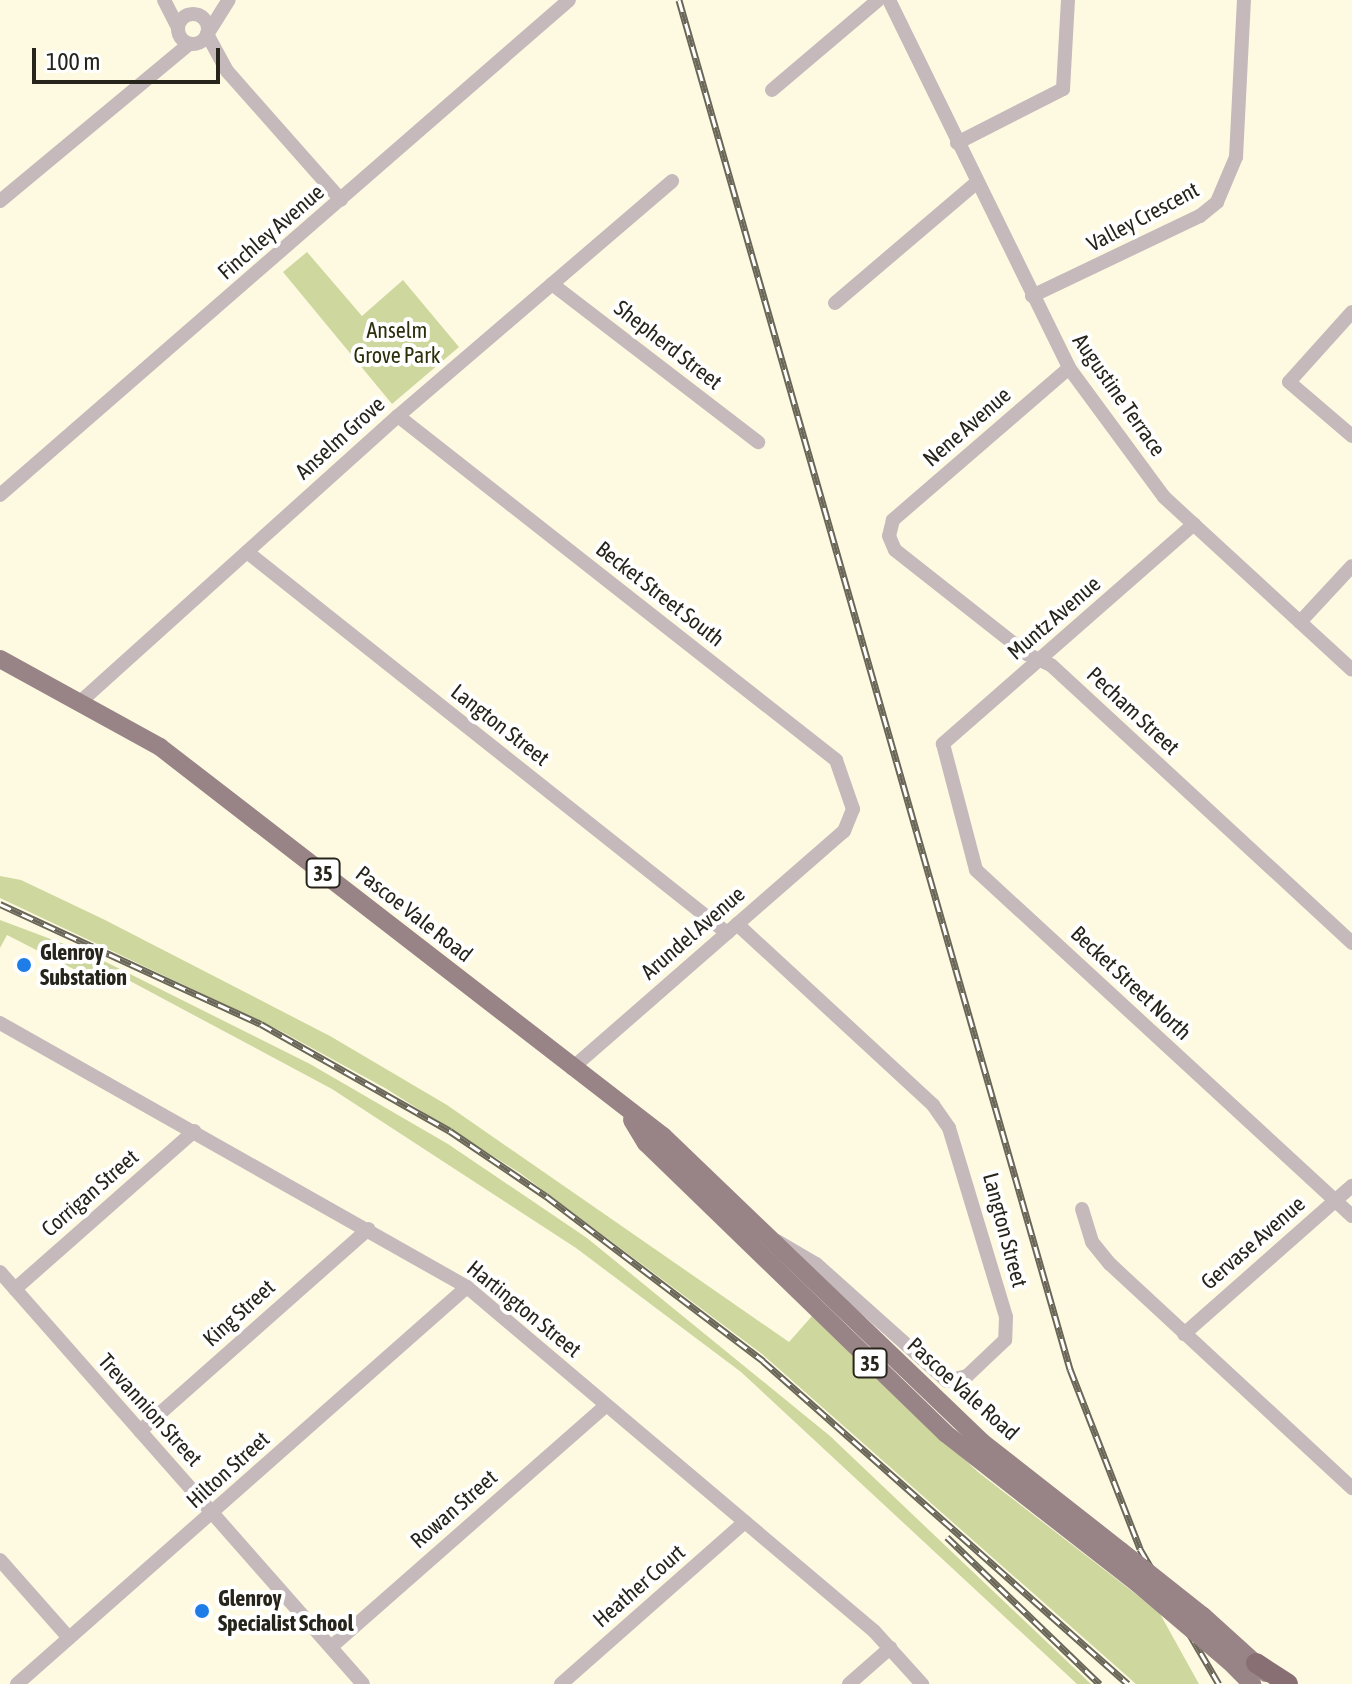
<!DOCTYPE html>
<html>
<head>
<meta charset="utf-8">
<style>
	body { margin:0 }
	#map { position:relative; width:1352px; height:1684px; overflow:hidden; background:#fefae2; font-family:"Asap Condensed",sans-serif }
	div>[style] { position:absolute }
	.green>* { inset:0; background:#cdd79e }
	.minor>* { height:14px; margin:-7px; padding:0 7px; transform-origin:7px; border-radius:7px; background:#c5b9bb }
	.minor>.ring { margin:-7px; padding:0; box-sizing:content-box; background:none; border:14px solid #c5b9bb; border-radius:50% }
	.major>* { height:18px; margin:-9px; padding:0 9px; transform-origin:9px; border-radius:9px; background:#988387 }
	.highway>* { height:20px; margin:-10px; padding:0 10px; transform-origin:10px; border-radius:10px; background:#886f74 }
	.rail>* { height:7px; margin-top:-3.5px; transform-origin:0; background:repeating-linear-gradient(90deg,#fff 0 12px,#6a6759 0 24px); box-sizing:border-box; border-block:2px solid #6a6759 }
	.major-bridge>* { height:18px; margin:-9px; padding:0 9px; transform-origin:9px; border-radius:9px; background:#988387 }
	.dots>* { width:22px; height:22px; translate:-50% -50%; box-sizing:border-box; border:4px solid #fff; border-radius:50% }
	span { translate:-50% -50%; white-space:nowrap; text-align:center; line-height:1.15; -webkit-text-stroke:8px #fff; paint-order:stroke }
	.shield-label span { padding:2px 6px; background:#fff; border:2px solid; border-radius:6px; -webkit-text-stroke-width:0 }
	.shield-label { font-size:20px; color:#26241b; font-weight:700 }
	.street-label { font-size:22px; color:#26241b }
	.park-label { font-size:22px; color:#2b2f0a }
	.poi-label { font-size:22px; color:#26241b; font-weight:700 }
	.left { translate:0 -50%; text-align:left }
	.scale { position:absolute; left:32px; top:48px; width:188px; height:36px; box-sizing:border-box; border:4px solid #26241b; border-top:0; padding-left:10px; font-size:24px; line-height:28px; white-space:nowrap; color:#26241b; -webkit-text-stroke:6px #fff; paint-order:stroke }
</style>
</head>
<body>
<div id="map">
	<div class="green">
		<i style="clip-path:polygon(307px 252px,362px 316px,403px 280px,459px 347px,392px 404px,283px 272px)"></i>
		<i style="clip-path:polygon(0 876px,21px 880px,103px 919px,330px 1036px,447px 1105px,789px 1342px,812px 1316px,978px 1472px,1159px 1612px,1199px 1684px,1136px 1684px,762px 1354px,520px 1173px,385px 1088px,279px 1030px,0 898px)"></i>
		<i style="clip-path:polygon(0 920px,88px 953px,310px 1064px,448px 1144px,587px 1238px,830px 1436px,1091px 1684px,1077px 1684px,741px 1372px,576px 1248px,332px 1089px,102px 966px,93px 979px,7px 935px,0 948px)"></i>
	</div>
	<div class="minor">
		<i style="left:164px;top:0;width:30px;rotate:63deg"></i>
		<i style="left:889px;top:0;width:410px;rotate:63.9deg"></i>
		<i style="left:1069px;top:368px;width:160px;rotate:53.6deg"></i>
		<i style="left:1164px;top:497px;width:255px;rotate:42.6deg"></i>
		<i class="ring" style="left:178px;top:14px;width:16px;height:16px"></i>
		<i style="left:208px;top:33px;width:39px;rotate:-58deg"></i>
		<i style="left:207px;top:34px;width:42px;rotate:61.6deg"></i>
		<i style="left:227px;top:71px;width:172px;rotate:48.5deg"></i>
		<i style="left:772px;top:90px;width:139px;rotate:-40.3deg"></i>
		<i style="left:957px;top:143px;width:119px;rotate:-27deg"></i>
		<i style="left:1063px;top:89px;width:89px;rotate:-86.8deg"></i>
		<i style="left:0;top:201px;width:246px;rotate:-39.7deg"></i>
		<i style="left:552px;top:284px;width:260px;rotate:37.5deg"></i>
		<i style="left:1032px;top:296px;width:186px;rotate:-25.5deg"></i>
		<i style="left:1200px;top:216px;width:22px;rotate:-39deg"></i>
		<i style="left:1217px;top:202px;width:49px;rotate:-67.1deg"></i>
		<i style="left:1236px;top:157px;width:157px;rotate:-87.1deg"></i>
		<i style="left:835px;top:303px;width:185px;rotate:-40.4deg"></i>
		<i style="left:1352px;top:312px;width:94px;rotate:132deg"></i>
		<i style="left:1289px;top:382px;width:83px;rotate:40.6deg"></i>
		<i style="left:1069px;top:368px;width:233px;rotate:139.2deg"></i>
		<i style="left:893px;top:520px;width:16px;rotate:104deg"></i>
		<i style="left:889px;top:536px;width:15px;rotate:67deg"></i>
		<i style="left:895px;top:550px;width:168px;rotate:38.2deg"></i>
		<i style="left:1027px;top:654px;width:26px;rotate:25deg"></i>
		<i style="left:1051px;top:665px;width:410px;rotate:42.7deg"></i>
		<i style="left:398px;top:416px;width:557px;rotate:38.15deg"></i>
		<i style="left:836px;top:760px;width:52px;rotate:70.9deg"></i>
		<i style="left:853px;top:809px;width:24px;rotate:112deg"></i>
		<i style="left:844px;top:831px;width:361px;rotate:138.9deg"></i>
		<i style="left:0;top:495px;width:754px;rotate:-41.02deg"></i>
		<i style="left:1194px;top:524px;width:334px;rotate:138.8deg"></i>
		<i style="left:943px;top:744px;width:130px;rotate:75.3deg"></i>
		<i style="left:976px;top:870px;width:511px;rotate:42.62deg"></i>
		<i style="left:247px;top:552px;width:613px;rotate:38.44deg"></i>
		<i style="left:1300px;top:622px;width:76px;rotate:-47.1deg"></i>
		<i style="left:79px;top:703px;width:429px;rotate:-42deg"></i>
		<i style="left:398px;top:416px;width:361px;rotate:-40.6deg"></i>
		<i style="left:737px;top:924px;width:267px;rotate:42.7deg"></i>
		<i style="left:933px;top:1105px;width:28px;rotate:55deg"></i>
		<i style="left:949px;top:1128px;width:197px;rotate:73.2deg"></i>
		<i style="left:1006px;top:1317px;width:23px;rotate:92deg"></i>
		<i style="left:1005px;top:1340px;width:52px;rotate:136.5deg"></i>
		<i style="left:967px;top:1376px;width:21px;rotate:166deg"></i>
		<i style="left:947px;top:1381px;width:176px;rotate:-138.2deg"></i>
		<i style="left:816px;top:1264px;width:45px;rotate:-149.5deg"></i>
		<i style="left:0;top:1023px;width:536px;rotate:29.48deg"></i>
		<i style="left:467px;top:1287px;width:533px;rotate:40.2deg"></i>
		<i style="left:874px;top:1631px;width:72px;rotate:47.8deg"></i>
		<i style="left:1082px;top:1209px;width:34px;rotate:73deg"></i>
		<i style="left:1092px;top:1242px;width:28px;rotate:51deg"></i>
		<i style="left:1110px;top:1264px;width:330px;rotate:42.8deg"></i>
		<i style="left:0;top:1272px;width:549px;rotate:48.62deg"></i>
		<i style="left:15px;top:1289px;width:239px;rotate:-41.4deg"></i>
		<i style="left:1184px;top:1334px;width:224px;rotate:-41.4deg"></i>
		<i style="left:140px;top:1431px;width:305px;rotate:-41.5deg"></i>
		<i style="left:0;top:1560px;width:104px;rotate:48.5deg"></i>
		<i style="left:331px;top:1647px;width:366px;rotate:-41.3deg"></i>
		<i style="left:17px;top:1684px;width:600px;rotate:-41.42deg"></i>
		<i style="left:561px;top:1684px;width:245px;rotate:-41.4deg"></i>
		<i style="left:849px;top:1684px;width:55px;rotate:-41.3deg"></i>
	</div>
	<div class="major">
		<i style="left:0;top:659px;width:183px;rotate:28.8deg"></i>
		<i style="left:160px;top:747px;width:636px;rotate:37.72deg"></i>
		<i style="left:663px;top:1136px;width:442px;rotate:43.8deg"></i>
		<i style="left:982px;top:1442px;width:177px;rotate:38.1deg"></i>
		<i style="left:632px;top:1120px;width:27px;rotate:59deg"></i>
		<i style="left:646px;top:1143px;width:417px;rotate:44.1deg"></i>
		<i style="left:945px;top:1433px;width:244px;rotate:38deg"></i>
		<i style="left:1203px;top:1616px;width:85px;rotate:42.1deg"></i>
		<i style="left:1229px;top:1661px;width:33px;rotate:45deg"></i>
	</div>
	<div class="highway">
		<i style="left:1256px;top:1663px;width:38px;rotate:33deg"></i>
	</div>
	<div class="rail">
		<i style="left:679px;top:0;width:1424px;rotate:74.06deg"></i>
		<i style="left:1070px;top:1369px;width:193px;rotate:68.7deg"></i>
		<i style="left:1140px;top:1549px;width:156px;rotate:59.7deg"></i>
		<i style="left:0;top:904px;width:287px;rotate:24.7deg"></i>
		<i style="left:261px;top:1024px;width:217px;rotate:29.5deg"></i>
		<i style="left:450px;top:1131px;width:116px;rotate:34.1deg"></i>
		<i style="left:546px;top:1196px;width:273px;rotate:37.2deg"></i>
		<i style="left:763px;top:1361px;width:487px;rotate:41.5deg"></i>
		<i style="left:947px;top:1537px;width:212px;rotate:43.9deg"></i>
	</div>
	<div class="major-bridge">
		<i style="left:1121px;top:1551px;width:105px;rotate:38.4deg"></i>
		<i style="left:1137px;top:1583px;width:121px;rotate:40.3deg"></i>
	</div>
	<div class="dots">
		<i style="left:24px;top:965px;background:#1e7de6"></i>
		<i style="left:202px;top:1611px;background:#1e7de6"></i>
	</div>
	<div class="shield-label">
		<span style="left:323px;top:873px">35</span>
		<span style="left:870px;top:1363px">35</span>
	</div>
	<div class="street-label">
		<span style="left:1143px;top:217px;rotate:-28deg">Valley Crescent</span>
		<span style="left:271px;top:232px;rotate:-41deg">Finchley Avenue</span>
		<span style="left:668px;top:345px;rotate:38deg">Shepherd Street</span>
		<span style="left:1119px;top:395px;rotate:55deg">Augustine Terrace</span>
		<span style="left:967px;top:427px;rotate:-41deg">Nene Avenue</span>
		<span style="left:340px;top:438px;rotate:-42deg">Anselm Grove</span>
		<span style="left:660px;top:594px;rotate:38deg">Becket Street South</span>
		<span style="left:1054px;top:618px;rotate:-41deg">Muntz Avenue</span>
		<span style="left:1133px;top:711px;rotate:43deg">Pecham Street</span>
		<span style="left:500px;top:725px;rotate:38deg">Langton Street</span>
		<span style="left:414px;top:914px;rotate:38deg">Pascoe Vale Road</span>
		<span style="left:693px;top:933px;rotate:-41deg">Arundel Avenue</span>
		<span style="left:1131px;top:983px;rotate:43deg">Becket Street North</span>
		<span style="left:90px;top:1193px;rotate:-41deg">Corrigan Street</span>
		<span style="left:1005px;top:1230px;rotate:75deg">Langton Street</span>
		<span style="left:1253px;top:1243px;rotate:-41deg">Gervase Avenue</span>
		<span style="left:524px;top:1309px;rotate:39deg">Hartington Street</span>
		<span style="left:239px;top:1313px;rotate:-42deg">King Street</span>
		<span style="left:963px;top:1389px;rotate:42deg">Pascoe Vale Road</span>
		<span style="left:150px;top:1410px;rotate:48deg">Trevannion Street</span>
		<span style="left:228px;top:1470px;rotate:-42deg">Hilton Street</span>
		<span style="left:454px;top:1509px;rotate:-41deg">Rowan Street</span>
		<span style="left:639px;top:1586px;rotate:-41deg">Heather Court</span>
	</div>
	<div class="park-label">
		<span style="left:397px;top:343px">Anselm<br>Grove Park</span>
	</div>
	<div class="poi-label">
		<span class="left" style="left:40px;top:965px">Glenroy<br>Substation</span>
		<span class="left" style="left:218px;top:1611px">Glenroy<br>Specialist School</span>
	</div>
	<div class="scale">100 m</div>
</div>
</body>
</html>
